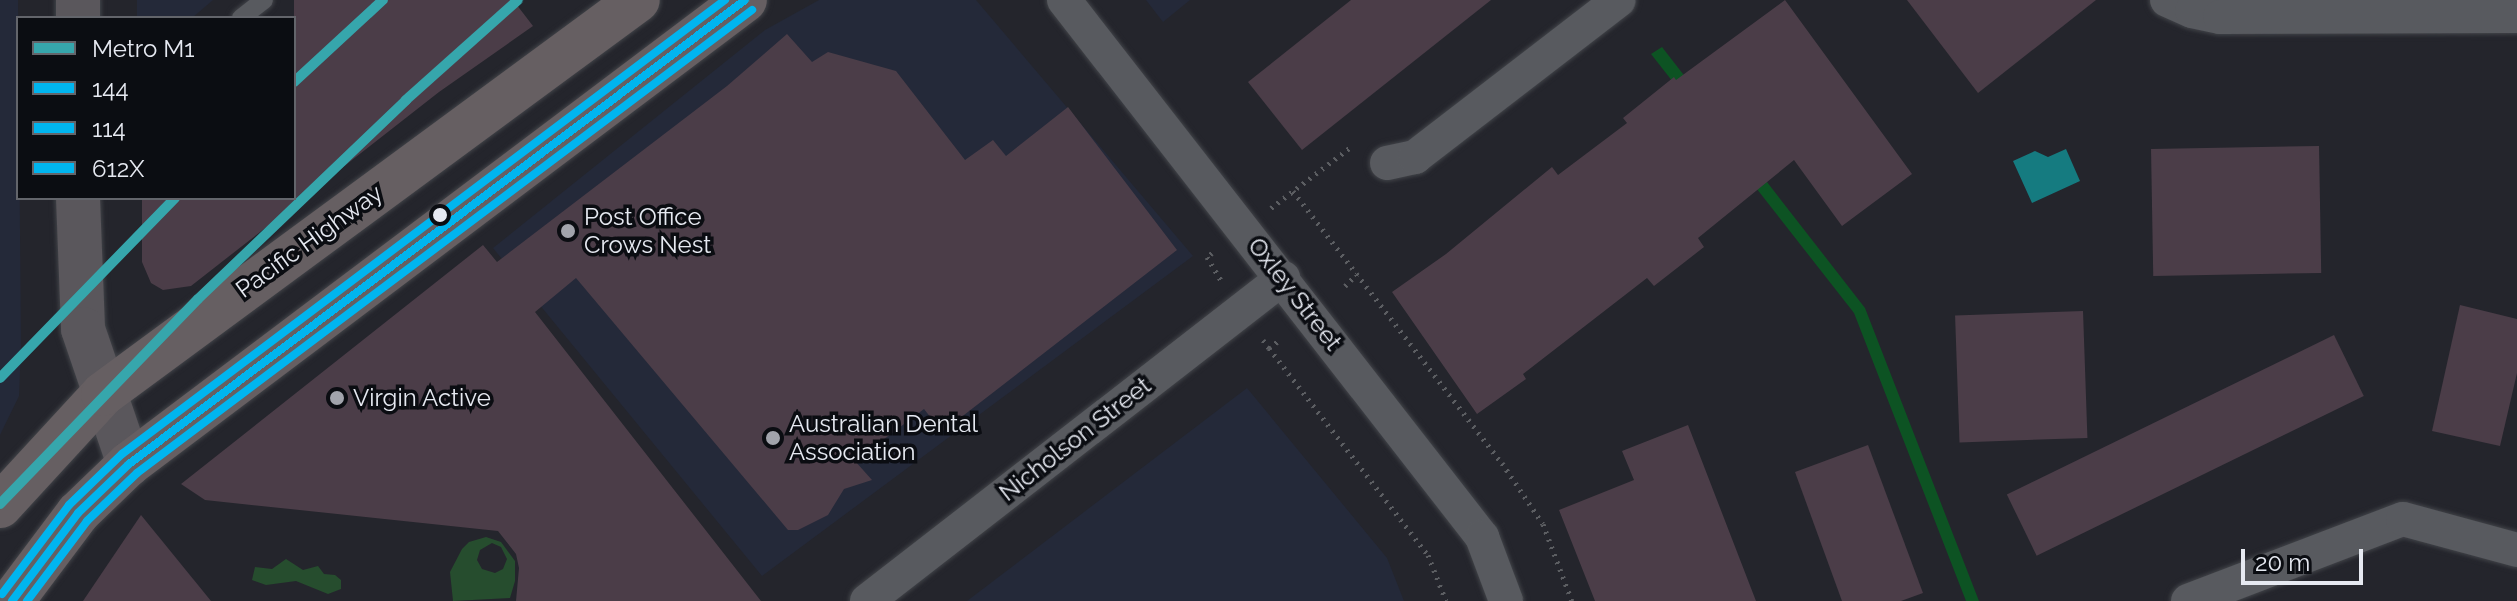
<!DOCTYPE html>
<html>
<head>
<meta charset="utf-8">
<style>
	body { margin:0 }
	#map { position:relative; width:2517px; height:601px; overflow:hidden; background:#24252c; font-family:Raleway,sans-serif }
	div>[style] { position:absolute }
	.built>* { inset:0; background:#242939 }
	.green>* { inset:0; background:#264d2e }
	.forest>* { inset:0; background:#0d5323 }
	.water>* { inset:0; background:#157b80 }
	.building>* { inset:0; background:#4b3d48; transform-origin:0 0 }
	.path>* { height:5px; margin-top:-2.5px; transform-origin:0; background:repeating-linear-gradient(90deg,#5c5e62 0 2px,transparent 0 8px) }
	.roads { filter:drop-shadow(0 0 2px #414348) drop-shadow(0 0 2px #414348) }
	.lane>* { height:18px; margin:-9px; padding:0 9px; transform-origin:9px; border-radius:9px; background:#585a5f }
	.street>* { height:34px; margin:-17px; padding:0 17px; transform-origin:17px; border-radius:17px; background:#585a5f }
	.secondary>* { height:44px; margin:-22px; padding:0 22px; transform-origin:22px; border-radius:22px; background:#5a575c }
	.primary>* { height:44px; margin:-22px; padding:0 22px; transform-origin:22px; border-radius:22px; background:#665f62 }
	.bus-1>* { height:8px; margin:-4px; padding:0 4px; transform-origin:4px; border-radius:4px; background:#00b5ef }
	.bus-2>* { height:8px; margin:-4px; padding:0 4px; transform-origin:4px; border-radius:4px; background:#00b5ef }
	.bus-3>* { height:8px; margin:-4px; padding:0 4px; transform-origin:4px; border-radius:4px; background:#00b5ef }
	.metro-1>* { height:10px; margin:-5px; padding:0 5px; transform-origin:5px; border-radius:5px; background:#36a6ac }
	.dots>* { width:22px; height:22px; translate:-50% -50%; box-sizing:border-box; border:4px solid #0b0d12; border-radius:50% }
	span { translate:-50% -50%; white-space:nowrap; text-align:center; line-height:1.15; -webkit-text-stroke:7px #0b0d12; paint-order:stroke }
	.poi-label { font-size:24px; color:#e6e9f1 }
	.left { translate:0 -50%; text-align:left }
	.street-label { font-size:24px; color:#e6e9f1 }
	.legend { position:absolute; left:16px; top:16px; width:280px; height:184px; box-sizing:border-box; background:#0b0d12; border:2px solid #63656b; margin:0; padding:10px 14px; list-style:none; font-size:24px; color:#e6e9f1 }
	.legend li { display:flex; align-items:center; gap:16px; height:40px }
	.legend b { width:40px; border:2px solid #63656b }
	.scale { position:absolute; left:2241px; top:549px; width:122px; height:36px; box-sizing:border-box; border:4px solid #e6e9f1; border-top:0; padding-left:10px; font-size:24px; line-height:28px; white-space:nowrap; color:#e6e9f1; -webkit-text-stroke:6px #0b0d12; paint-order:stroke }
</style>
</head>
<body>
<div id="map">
	<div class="built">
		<i style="clip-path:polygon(0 0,18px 0,21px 347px,19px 396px,0 435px)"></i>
		<i style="clip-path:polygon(137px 0,213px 0,192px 18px,137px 18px)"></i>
		<i style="clip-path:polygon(819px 0,976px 0,1193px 256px,762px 576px,493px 248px,765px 30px)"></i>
		<i style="clip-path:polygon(1146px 0,1190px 0,1163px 22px)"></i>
		<i style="clip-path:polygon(1247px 388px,1387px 558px,1404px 601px,967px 601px)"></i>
	</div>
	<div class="green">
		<i style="clip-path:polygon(evenodd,486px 537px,501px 542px,515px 561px,515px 581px,510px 598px,453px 601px,450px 572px,462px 549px,469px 542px,486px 537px,492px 543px,501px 547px,507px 559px,503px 569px,495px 573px,482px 569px,477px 560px,480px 550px,492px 543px)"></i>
		<i style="clip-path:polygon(286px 559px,303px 570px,318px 566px,324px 574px,335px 575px,341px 580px,341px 589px,328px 594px,296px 581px,266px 585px,252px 580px,255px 567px,272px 569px)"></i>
	</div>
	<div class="forest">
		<i style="clip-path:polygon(1662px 47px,1865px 308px,1979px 601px,1966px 601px,1854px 313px,1651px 54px)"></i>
	</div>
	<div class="water">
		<i style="clip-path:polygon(2066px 149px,2080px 181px,2032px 203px,2013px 161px,2035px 151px,2048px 157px)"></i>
	</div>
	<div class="building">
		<i style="clip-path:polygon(294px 0,513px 0,533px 26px,439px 92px,191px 286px,163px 290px,151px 283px,142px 262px,142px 198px,294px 198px)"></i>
		<i style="clip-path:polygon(1351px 0,1491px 0,1302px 150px,1248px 82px)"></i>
		<i style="clip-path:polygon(1785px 0,1912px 174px,1842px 226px,1794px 160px,1698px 238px,1704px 247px,1654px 286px,1647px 278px,1523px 374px,1526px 379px,1477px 414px,1392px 292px,1446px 254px,1552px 167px,1558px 175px,1627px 123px,1623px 118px,1674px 77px,1676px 80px)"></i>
		<i style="clip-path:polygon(1907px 0,2096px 0,1978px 93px)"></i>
		<i style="clip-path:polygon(787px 34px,812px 62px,828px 52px,896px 71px,965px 160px,993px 140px,1006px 156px,1068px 107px,1177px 250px,942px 432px,924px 409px,855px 461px,872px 480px,844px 489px,828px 515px,798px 530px,788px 530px,576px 278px,535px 312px,761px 601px,516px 601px,519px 568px,516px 554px,498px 531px,205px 500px,181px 484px,483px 245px,497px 262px,727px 86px)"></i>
		<i style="left:2319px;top:146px;width:127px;height:168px;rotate:89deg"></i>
		<i style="clip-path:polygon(2460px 305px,2517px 319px,2517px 373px,2500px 446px,2432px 431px)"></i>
		<i style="left:2083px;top:311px;width:127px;height:128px;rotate:88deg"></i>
		<i style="left:2334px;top:335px;width:68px;height:364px;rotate:64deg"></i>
		<i style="clip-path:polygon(1688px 425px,1756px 601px,1595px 601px,1559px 510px,1634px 480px,1622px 451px)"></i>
		<i style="clip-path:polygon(1868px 445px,1923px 593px,1901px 601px,1842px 601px,1795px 472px)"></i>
		<i style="clip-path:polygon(141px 515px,211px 601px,83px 601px)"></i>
	</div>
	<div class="path">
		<i style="left:1293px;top:191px;width:343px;rotate:52.5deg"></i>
		<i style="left:1502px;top:463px;width:73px;rotate:56.1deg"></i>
		<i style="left:1543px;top:524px;width:82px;rotate:69.4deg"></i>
		<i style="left:1271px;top:208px;width:102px;rotate:-37.4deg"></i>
		<i style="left:1212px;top:253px;width:6px;rotate:141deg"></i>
		<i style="left:1207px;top:257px;width:27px;rotate:59deg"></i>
		<i style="left:1345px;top:286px;width:17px;rotate:-45deg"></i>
		<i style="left:1263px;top:340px;width:10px;rotate:53deg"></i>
		<i style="left:1269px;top:348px;width:15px;rotate:-37deg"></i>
		<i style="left:1269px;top:348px;width:261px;rotate:52.5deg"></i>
		<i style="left:1428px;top:555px;width:49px;rotate:68.6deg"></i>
	</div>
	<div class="roads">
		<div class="lane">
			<i style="left:241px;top:18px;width:29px;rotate:-38deg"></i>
		</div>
		<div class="street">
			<i style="left:1064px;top:0;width:681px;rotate:52.1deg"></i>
			<i style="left:1482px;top:537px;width:68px;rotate:69.4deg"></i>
			<i style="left:2167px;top:0;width:27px;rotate:24deg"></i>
			<i style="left:2192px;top:11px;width:29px;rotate:12deg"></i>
			<i style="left:2220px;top:17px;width:297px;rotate:-0.2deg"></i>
			<i style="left:1387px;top:163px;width:29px;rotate:-12deg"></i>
			<i style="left:1415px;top:157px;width:257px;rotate:-37.6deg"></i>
			<i style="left:867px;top:601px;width:527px;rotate:-37.83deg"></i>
			<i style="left:2188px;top:601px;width:230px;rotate:-20.9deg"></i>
			<i style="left:2403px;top:519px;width:118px;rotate:15.2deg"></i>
		</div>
		<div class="secondary">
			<i style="left:78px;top:18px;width:18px;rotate:-90deg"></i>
			<i style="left:78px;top:198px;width:131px;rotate:87.8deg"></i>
			<i style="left:83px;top:329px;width:143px;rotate:71.2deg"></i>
		</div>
		<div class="primary">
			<i style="left:0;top:506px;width:152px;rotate:-47.4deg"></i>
			<i style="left:103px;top:394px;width:664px;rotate:-36.37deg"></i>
			<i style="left:12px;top:601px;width:110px;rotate:-53.1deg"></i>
			<i style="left:78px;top:513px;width:71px;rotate:-43.9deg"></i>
			<i style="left:129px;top:464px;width:771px;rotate:-36.99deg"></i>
		</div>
	</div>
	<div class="bus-1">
		<i style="left:12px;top:601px;width:110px;rotate:-53.1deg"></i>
		<i style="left:78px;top:513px;width:71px;rotate:-43.9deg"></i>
		<i style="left:129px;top:464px;width:771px;rotate:-36.99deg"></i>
	</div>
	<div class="bus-2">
		<i style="left:27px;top:601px;width:100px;rotate:-53.1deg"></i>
		<i style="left:87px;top:521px;width:69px;rotate:-43.8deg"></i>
		<i style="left:137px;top:473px;width:770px;rotate:-36.97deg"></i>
	</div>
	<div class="bus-3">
		<i style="left:2px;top:594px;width:111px;rotate:-53deg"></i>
		<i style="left:69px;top:505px;width:74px;rotate:-43.9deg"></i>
		<i style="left:122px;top:454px;width:755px;rotate:-36.98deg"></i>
	</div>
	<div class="metro-1">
		<i style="left:294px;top:82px;width:121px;rotate:-42.7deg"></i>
		<i style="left:0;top:378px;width:251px;rotate:-45.8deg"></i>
		<i style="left:0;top:504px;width:285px;rotate:-46deg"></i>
		<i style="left:198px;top:299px;width:288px;rotate:-43.7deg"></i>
		<i style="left:406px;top:100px;width:150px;rotate:-41.8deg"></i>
	</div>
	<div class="dots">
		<i style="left:440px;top:215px;background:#e6e9f1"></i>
		<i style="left:568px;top:231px;background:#a2a4ac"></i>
		<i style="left:337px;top:398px;background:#a2a4ac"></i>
		<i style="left:773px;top:438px;background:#a2a4ac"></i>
	</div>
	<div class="poi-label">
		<span class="left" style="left:584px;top:231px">Post Office<br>Crows Nest</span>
		<span class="left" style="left:353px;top:398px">Virgin Active</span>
		<span class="left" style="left:789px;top:438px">Australian Dental<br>Association</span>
	</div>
	<div class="street-label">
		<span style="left:309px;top:241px;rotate:-36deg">Pacific Highway</span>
		<span style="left:1295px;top:294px;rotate:52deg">Oxley Street</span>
		<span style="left:1075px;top:439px;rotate:-38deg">Nicholson Street</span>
	</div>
	<ul class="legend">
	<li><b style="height:10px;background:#36a6ac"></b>Metro M1</li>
	<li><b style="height:10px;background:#00b5ef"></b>144</li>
	<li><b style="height:10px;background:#00b5ef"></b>114</li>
	<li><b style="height:10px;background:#00b5ef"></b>612X</li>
	</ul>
	<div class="scale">20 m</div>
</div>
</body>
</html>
